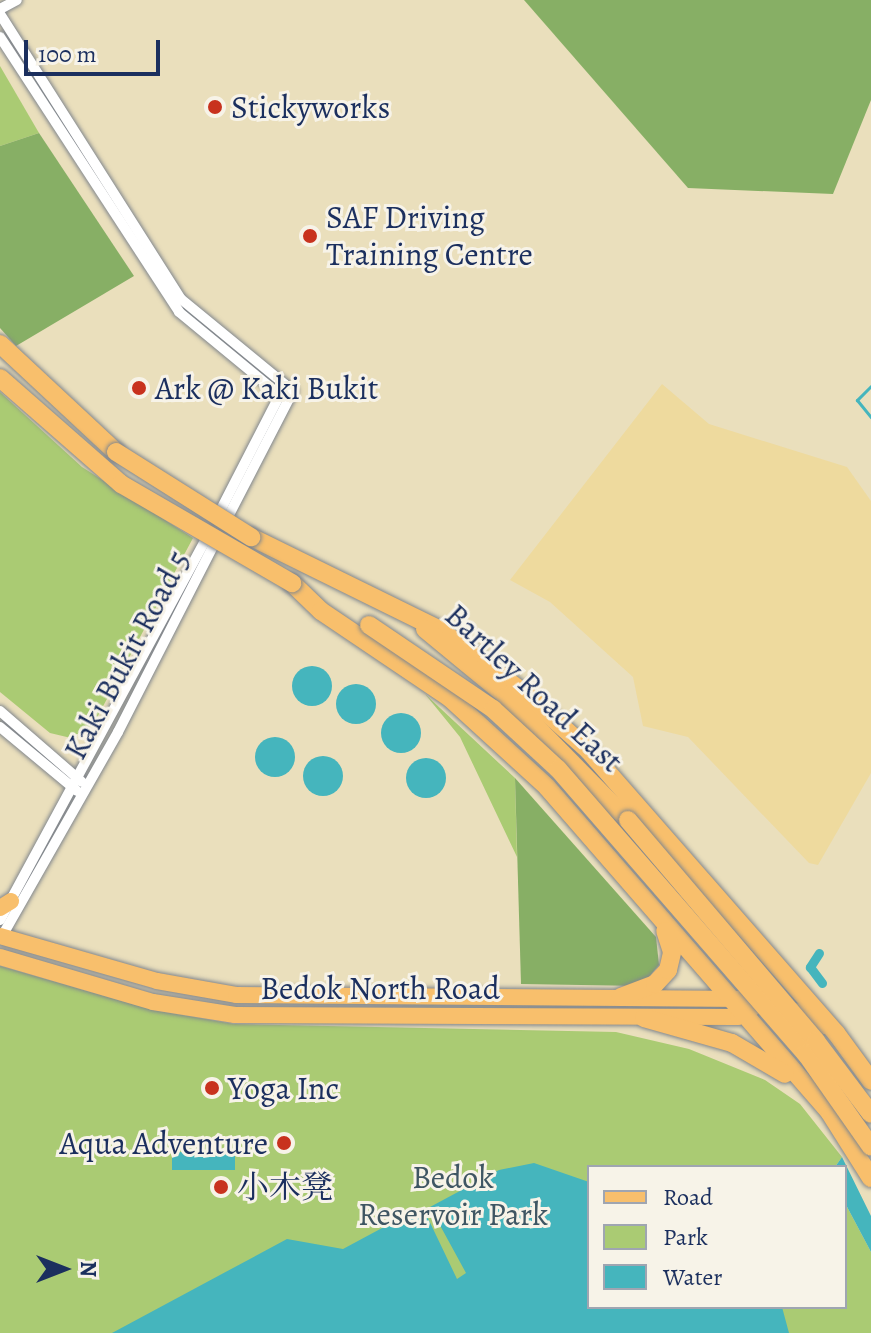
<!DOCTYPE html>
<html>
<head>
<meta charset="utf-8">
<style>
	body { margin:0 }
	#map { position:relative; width:871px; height:1333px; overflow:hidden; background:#eadfbc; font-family:Alegreya,"Noto Serif SC",serif }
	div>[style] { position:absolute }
	.green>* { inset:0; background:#aacb73 }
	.forest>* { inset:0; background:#87af65 }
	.sand>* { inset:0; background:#eeda9e }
	.water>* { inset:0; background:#45b5bd; transform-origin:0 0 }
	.round { border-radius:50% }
	.stream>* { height:3px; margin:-1.5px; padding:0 1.5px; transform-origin:1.5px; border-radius:1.5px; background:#45b5bd }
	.canal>* { height:9px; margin:-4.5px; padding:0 4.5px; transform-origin:4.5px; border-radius:4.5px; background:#45b5bd }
	.roads { filter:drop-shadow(0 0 2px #82878d) drop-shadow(0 0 2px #82878d) }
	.street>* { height:10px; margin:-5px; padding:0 5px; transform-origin:5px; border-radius:5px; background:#fff }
	.primary>* { height:16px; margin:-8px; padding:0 8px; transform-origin:8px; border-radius:8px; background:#f8bf6c }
	.highway>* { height:18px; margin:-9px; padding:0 9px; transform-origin:9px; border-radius:9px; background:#f8bf6c }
	.bridges { filter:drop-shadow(0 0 2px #82878d) drop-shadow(0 0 2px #82878d) }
	.highway-bridge>* { height:18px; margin:-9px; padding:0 9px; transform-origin:9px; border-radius:9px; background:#f8bf6c }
	.dots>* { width:22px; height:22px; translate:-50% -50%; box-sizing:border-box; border:4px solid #f7f3e8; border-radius:50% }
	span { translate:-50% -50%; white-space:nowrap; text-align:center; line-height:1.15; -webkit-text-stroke:6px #f7f3e8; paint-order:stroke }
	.poi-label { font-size:32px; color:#1b2f5e }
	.left { translate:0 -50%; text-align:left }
	.right { translate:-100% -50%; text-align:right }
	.street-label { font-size:32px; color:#1b2f5e }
	.park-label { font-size:32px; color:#3f5663 }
	.legend { position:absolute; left:587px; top:1165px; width:260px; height:144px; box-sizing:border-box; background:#f7f3e8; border:2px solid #9fa5b1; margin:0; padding:10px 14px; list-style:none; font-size:24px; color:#1b2f5e }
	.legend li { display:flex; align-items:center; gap:16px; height:40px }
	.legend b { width:40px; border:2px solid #9fa5b1 }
	.north { position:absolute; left:24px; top:1229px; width:80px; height:80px; -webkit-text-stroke:6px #f7f3e8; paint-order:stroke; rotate:90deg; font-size:22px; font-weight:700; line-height:32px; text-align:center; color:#1b2f5e }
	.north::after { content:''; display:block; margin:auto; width:28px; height:36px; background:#1b2f5e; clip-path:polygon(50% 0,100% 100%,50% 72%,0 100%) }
	.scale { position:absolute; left:24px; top:40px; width:136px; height:36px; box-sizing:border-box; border:4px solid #1b2f5e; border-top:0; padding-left:10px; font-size:24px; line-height:28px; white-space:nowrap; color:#1b2f5e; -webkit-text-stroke:6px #f7f3e8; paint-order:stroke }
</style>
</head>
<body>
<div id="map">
	<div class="green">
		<i style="clip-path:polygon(0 66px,39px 133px,0 146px)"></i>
		<i style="clip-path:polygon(0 392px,82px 467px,193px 538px,93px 725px,71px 738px,50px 733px,0 692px)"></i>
		<i style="clip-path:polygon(425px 694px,515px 778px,517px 857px,460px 737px)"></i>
		<i style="clip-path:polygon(0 966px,153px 1010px,234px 1024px,616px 1032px,689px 1049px,765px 1080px,800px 1104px,842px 1157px,835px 1167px,589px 1167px,589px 1307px,845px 1307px,845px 1203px,871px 1252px,871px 1333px,0 1333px)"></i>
	</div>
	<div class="forest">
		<i style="clip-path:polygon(524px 0,871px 0,871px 100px,833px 194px,688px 188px)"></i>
		<i style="clip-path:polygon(39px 133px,134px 276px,16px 346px,0 328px,0 146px)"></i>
		<i style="clip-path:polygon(515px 778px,656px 937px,659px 965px,641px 986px,521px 984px)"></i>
	</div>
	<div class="sand">
		<i style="clip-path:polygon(662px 384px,709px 424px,847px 467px,871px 501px,871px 773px,818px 865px,809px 863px,688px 737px,643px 726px,633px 677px,550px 602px,510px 580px)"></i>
	</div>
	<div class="water">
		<i class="round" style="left:292px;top:666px;width:40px;height:40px"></i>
		<i class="round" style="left:336px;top:684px;width:40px;height:40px"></i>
		<i class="round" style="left:381px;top:713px;width:40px;height:40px"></i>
		<i class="round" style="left:255px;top:737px;width:40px;height:40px"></i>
		<i class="round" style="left:303px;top:756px;width:40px;height:40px"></i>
		<i class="round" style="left:406px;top:758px;width:40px;height:40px"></i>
		<i style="left:172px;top:1152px;width:63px;height:18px"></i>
		<i style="clip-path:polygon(842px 1157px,871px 1216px,871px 1252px,845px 1203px,845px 1167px,835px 1167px)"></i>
		<i style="clip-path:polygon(534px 1163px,589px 1182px,589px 1307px,782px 1307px,789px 1333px,112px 1333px,287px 1239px,343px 1249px,410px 1213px,425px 1212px,457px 1279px,466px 1273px,430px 1207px,499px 1170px)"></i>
	</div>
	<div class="stream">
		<i style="left:871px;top:386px;width:20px;rotate:135deg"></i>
		<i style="left:857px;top:400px;width:22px;rotate:51deg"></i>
	</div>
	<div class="canal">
		<i style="left:819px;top:953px;width:17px;rotate:123deg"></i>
		<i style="left:810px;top:967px;width:20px;rotate:53deg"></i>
	</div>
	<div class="roads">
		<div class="street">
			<i style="left:0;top:9px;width:19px;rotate:-28deg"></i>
			<i style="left:0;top:14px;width:338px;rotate:57.6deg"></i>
			<i style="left:181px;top:299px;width:145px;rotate:39.4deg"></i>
			<i style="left:293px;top:391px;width:148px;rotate:117.3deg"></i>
			<i style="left:0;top:37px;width:328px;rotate:56.9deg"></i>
			<i style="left:179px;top:312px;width:134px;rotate:39.5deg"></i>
			<i style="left:216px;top:519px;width:151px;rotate:-62.8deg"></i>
			<i style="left:0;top:711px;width:108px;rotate:40.9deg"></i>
			<i style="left:0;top:727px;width:100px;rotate:39.7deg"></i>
			<i style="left:0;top:920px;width:440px;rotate:-61.6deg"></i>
			<i style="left:1px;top:938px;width:237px;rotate:-60.4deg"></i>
			<i style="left:118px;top:732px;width:219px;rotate:-62.9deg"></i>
		</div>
		<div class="primary">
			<i style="left:0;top:908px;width:13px;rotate:-32deg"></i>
			<i style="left:0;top:936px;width:163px;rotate:16deg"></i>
			<i style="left:157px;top:981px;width:80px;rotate:10deg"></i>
			<i style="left:236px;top:995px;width:508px;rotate:0.45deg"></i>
			<i style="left:744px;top:999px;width:30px;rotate:4deg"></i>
			<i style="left:774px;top:1001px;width:57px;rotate:26.1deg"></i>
			<i style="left:0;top:957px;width:159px;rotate:16.4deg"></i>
			<i style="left:153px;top:1002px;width:83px;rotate:9deg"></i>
			<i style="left:235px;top:1015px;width:503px;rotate:0.23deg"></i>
			<i style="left:738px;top:1017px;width:17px;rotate:-31deg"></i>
		</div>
		<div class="highway">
			<i style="left:0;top:344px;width:158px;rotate:43deg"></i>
			<i style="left:251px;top:537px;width:211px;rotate:26.2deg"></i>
			<i style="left:440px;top:630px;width:110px;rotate:36.9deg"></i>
			<i style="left:528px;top:696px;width:82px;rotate:42deg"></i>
			<i style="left:589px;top:751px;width:375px;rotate:48.8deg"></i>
			<i style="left:836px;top:1033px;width:59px;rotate:53.9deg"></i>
			<i style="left:292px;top:583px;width:40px;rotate:44deg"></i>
			<i style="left:321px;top:611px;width:156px;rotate:34deg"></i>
			<i style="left:450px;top:698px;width:132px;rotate:42.5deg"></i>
			<i style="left:547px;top:787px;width:432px;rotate:49deg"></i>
			<i style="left:830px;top:1113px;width:77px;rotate:57.8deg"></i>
			<i style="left:425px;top:629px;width:105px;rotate:39.6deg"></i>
			<i style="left:506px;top:696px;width:174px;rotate:45.5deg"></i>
			<i style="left:621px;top:997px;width:36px;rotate:-21deg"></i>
			<i style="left:655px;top:984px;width:19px;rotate:-47deg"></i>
			<i style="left:668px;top:970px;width:18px;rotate:-77deg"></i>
			<i style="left:672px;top:952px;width:22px;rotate:-108deg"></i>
			<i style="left:644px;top:1018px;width:91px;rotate:15.9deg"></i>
			<i style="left:732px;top:1043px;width:61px;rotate:30.3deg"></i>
		</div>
	</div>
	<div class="bridges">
		<div class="highway-bridge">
			<i style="left:0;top:378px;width:161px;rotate:41.2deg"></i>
			<i style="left:121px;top:484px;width:198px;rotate:30.1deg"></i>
			<i style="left:116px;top:452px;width:160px;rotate:32.2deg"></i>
			<i style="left:369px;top:625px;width:150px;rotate:34.1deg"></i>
			<i style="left:493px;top:709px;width:88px;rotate:42.7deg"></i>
			<i style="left:558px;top:769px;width:378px;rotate:49deg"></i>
			<i style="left:806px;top:1054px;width:113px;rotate:55deg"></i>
			<i style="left:628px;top:820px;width:290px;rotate:49.6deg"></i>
			<i style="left:816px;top:1041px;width:91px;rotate:53deg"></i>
		</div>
	</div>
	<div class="dots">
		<i style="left:215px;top:107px;background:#c8321e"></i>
		<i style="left:310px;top:236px;background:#c8321e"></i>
		<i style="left:139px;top:388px;background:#c8321e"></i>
		<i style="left:212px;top:1088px;background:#c8321e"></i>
		<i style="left:284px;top:1143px;background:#c8321e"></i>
		<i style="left:221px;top:1187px;background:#c8321e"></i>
	</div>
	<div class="poi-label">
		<span class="left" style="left:231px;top:107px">Stickyworks</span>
		<span class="left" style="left:326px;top:236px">SAF Driving<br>Training Centre</span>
		<span class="left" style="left:155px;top:388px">Ark @ Kaki Bukit</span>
		<span class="left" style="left:228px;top:1088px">Yoga Inc</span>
		<span class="right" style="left:268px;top:1143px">Aqua Adventure</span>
		<span class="left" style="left:237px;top:1187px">小木凳</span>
	</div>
	<div class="street-label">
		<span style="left:127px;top:655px;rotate:-62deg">Kaki Bukit Road 5</span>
		<span style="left:534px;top:688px;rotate:43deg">Bartley Road East</span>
		<span style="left:380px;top:988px">Bedok North Road</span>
	</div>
	<div class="park-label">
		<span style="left:453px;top:1196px">Bedok<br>Reservoir Park</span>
	</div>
	<ul class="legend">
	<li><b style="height:10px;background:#f8bf6c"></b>Road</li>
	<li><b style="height:22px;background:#aacb73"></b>Park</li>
	<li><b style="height:22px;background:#45b5bd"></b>Water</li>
	</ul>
	<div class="north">N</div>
	<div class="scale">100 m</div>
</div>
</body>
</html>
